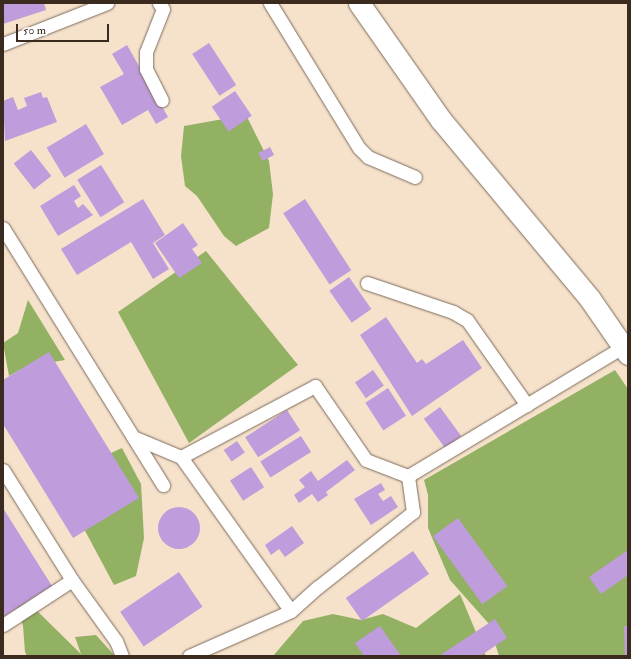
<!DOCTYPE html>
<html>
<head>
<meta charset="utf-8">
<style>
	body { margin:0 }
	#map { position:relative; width:631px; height:659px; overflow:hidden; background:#f6e2cb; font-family:"IM FELL Double Pica",serif }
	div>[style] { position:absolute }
	.forest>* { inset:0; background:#93b163 }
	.building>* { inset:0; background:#bf9cdc; transform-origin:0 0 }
	.round { border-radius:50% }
	.roads { filter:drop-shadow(0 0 1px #7c6a5b) drop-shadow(0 0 1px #7c6a5b) }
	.minor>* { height:13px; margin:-6.5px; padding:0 6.5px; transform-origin:6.5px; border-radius:6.5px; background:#fff }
	.primary>* { height:21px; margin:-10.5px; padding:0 10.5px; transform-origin:10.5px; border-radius:10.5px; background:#fff }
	span { translate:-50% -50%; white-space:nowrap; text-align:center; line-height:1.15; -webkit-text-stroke:3px #fff; paint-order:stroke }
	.frame { position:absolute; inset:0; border:4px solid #3b2a1e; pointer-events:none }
	.scale { position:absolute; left:16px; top:24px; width:93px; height:18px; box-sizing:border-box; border:2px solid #3b2a1e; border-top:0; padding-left:5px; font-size:12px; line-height:14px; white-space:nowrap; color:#3b2a1e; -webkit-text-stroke:3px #fff; paint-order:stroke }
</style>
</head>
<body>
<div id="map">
	<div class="forest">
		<i style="clip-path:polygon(246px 115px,269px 161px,273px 194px,269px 228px,236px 246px,224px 236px,197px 196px,185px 186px,181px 156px,184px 126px)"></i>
		<i style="clip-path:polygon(206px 251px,298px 365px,189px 443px,118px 312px)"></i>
		<i style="clip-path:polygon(28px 300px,65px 360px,25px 367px,9px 376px,3px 343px,18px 333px)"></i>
		<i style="clip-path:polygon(615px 370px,628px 389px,628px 656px,499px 656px,489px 624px,450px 580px,428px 528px,428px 495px,424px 480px)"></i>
		<i style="clip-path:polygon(122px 448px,141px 484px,144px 538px,136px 576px,114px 585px,83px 527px,73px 470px)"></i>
		<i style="clip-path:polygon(460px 594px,486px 656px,273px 656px,303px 621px,333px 614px,361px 620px,383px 614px,416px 628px)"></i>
		<i style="clip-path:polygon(15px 598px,25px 599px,81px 654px,75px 637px,96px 635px,115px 656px,27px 656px,25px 652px,23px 626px)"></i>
	</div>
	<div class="building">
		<i style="clip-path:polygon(3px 3px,44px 3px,46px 10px,3px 24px)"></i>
		<i style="left:209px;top:43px;width:50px;height:20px;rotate:57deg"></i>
		<i style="clip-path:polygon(127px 45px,168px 117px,156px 124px,148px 110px,122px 125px,100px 87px,124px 74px,112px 54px)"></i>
		<i style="left:235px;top:91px;width:30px;height:28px;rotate:56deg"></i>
		<i style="clip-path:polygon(41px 92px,43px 98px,47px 97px,57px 122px,5px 141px,3px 101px,13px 97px,18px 110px,27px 106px,24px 98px)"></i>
		<i style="left:86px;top:124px;width:35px;height:46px;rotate:59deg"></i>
		<i style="left:270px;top:147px;width:9px;height:13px;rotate:63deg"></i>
		<i style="left:31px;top:150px;width:33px;height:22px;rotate:52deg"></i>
		<i style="left:101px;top:165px;width:44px;height:28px;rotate:58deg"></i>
		<i style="clip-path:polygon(74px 185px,81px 196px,74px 201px,78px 208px,83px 204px,93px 215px,58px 236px,40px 206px)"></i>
		<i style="clip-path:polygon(143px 199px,165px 235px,153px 243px,169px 269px,153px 279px,131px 242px,77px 275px,61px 249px)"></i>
		<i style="left:305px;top:199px;width:85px;height:26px;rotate:57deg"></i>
		<i style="clip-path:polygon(183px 223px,198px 245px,192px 249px,202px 263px,179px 278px,155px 243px)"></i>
		<i style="left:349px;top:277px;width:39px;height:24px;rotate:55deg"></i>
		<i style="clip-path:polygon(386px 317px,417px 363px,422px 359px,426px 364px,463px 340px,482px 368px,412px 416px,360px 335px)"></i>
		<i style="clip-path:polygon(49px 352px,139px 498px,73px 538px,3px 424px,3px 380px)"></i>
		<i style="left:373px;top:370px;width:19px;height:22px;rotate:55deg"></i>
		<i style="left:388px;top:388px;width:33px;height:27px;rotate:57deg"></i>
		<i style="left:440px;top:407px;width:36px;height:20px;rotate:54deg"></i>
		<i style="left:287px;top:410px;width:24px;height:50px;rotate:57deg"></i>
		<i style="left:301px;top:436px;width:19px;height:48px;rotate:58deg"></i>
		<i style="left:237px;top:441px;width:14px;height:16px;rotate:56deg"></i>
		<i style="clip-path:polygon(347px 460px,355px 470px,326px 492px,328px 495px,318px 502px,312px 494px,299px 503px,294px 495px,305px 487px,299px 480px,311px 471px,318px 481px)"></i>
		<i style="left:251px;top:467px;width:24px;height:25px;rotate:57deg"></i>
		<i style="clip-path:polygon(381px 483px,385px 490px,378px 494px,383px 501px,391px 496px,398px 507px,371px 525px,354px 499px)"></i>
		<i class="round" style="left:158px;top:507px;width:42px;height:42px"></i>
		<i style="clip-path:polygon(3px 508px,52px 586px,3px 617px)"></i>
		<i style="left:458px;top:518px;width:84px;height:31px;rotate:54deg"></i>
		<i style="clip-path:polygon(292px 526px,304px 543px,285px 557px,279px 549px,271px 555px,265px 545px)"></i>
		<i style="clip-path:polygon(628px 550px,628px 575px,601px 594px,589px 577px)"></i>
		<i style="left:413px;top:551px;width:28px;height:82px;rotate:55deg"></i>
		<i style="left:179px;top:572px;width:42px;height:71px;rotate:56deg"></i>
		<i style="clip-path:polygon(495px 619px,507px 638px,480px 656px,439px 656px)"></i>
		<i style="clip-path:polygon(380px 626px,401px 656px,364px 656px,355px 643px)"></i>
		<i style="clip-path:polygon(624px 626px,628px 626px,628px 656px,625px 656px)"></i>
	</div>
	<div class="roads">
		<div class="minor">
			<i style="left:159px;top:3px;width:7px;rotate:56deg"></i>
			<i style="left:163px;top:9px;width:46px;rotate:111.6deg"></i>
			<i style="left:146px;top:52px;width:17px;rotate:90deg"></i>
			<i style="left:146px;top:69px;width:35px;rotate:63deg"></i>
			<i style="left:270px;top:3px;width:170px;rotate:58.5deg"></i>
			<i style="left:359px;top:148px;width:13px;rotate:45deg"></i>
			<i style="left:368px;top:157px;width:51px;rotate:23.1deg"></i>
			<i style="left:3px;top:44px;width:112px;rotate:-21.5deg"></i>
			<i style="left:3px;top:228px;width:303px;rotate:58.1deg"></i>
			<i style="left:367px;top:283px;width:91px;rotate:18.6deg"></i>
			<i style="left:453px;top:312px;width:16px;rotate:30deg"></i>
			<i style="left:467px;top:320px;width:104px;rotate:54.8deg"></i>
			<i style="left:133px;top:437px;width:52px;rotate:22.6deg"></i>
			<i style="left:181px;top:457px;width:152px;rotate:-27.9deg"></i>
			<i style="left:315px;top:386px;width:90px;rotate:55.4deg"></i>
			<i style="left:366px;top:460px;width:45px;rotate:20.9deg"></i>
			<i style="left:181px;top:457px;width:189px;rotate:54.5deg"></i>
			<i style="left:3px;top:470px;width:130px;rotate:57.9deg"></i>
			<i style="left:72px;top:580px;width:75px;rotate:54.2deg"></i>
			<i style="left:116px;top:641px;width:16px;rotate:68deg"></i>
			<i style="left:3px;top:625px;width:82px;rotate:-33.1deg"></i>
			<i style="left:189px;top:656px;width:111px;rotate:-23.8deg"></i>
			<i style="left:291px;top:611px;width:36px;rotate:-42deg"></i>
			<i style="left:318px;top:587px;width:121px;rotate:-38.3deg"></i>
			<i style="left:413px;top:512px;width:36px;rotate:-98deg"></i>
			<i style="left:408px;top:476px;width:251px;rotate:-31deg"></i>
		</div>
		<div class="primary">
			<i style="left:359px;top:3px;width:143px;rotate:55deg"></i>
			<i style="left:441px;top:120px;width:233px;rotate:50.2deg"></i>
			<i style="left:590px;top:299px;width:67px;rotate:55.4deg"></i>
		</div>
	</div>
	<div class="frame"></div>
	<div class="scale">50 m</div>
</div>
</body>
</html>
